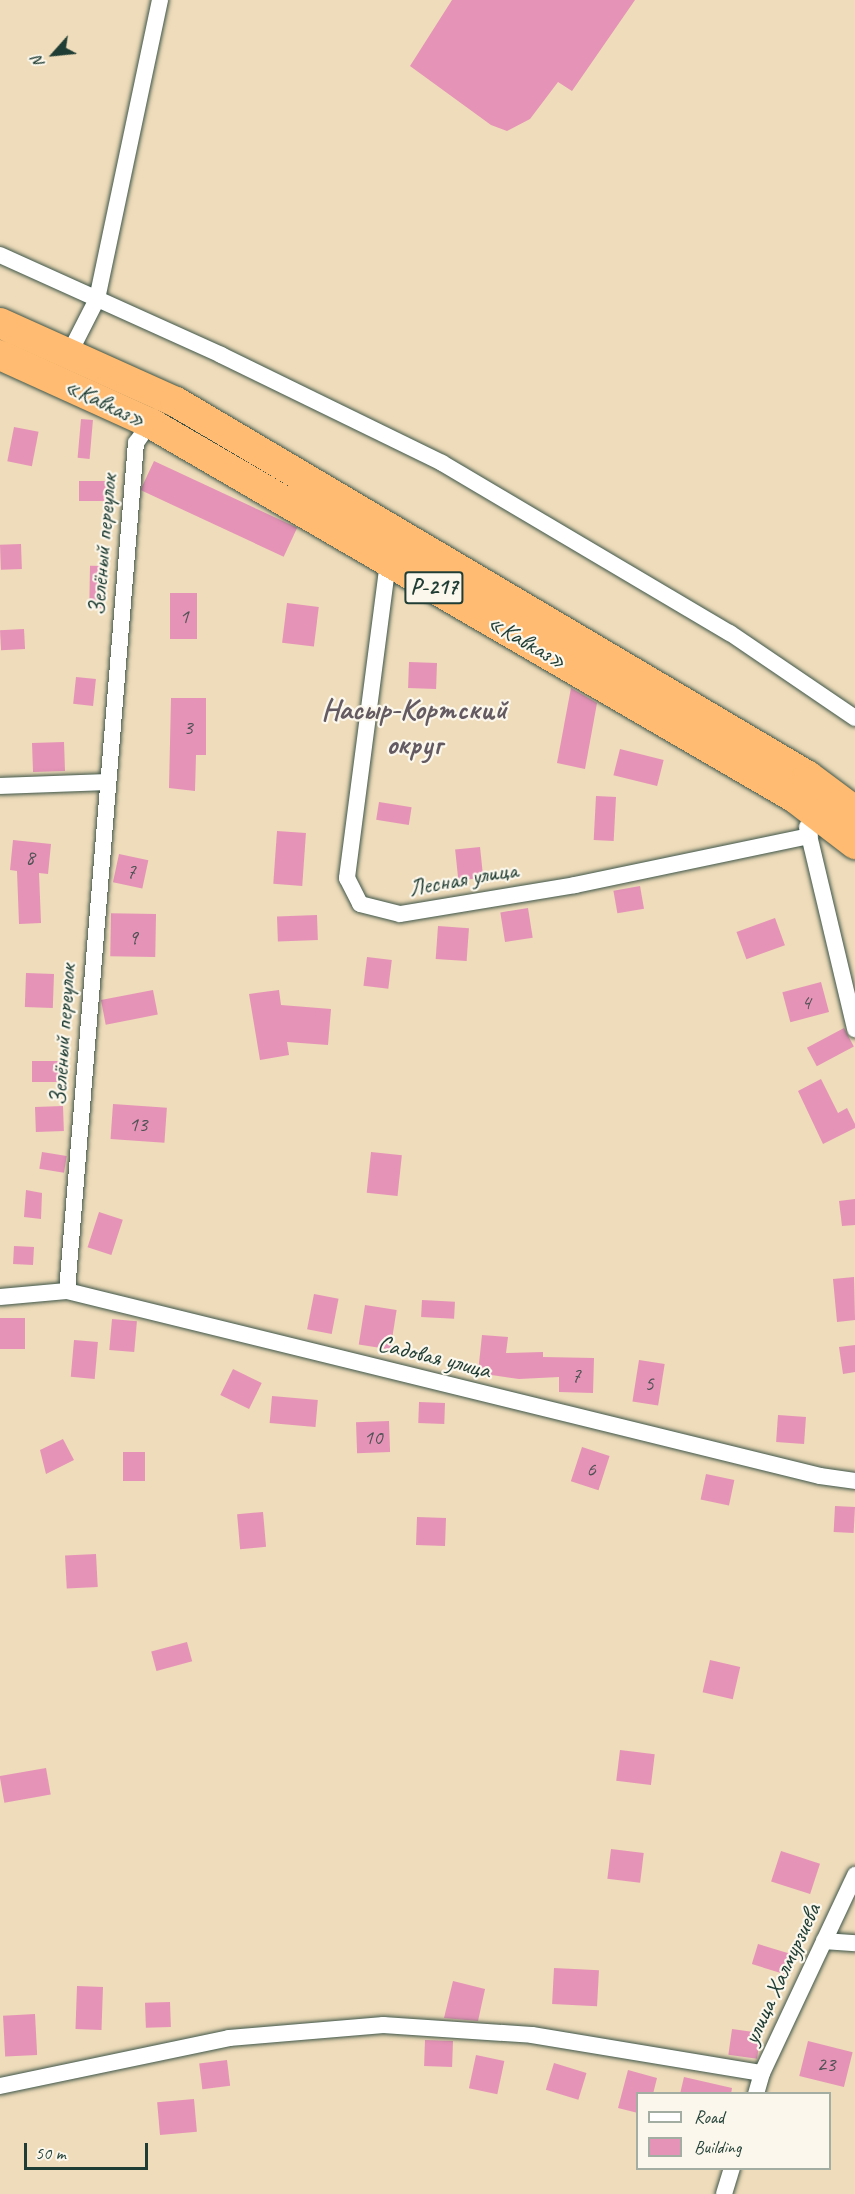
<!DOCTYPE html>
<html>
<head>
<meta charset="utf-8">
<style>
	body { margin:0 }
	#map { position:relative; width:855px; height:2194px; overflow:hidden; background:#efdcba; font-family:Caveat,sans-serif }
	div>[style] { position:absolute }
	.building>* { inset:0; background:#e593b7; transform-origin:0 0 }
	.roads { filter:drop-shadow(0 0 2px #3e5548) drop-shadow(0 0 2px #3e5548) }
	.street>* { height:16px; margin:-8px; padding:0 8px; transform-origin:8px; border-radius:8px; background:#fff }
	.highway>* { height:30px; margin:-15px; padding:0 15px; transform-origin:15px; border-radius:15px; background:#febb71 }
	span { translate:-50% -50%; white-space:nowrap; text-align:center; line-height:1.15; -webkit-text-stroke:4.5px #fbf7ec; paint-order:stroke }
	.number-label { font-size:21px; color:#505255 }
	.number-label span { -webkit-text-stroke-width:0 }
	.shield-label span { padding:2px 4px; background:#fbf7ec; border:2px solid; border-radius:4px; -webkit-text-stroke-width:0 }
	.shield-label { font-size:22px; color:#1f3d34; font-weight:700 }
	.street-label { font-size:24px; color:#1f3d34 }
	.district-label { font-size:30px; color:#645b62; font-weight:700 }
	.legend { position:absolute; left:636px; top:2092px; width:195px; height:78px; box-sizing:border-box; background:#fbf7ec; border:2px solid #a3ada2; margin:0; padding:8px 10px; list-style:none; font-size:18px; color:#1f3d34 }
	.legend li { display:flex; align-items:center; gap:12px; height:30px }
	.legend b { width:30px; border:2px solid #a3ada2 }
	.north { position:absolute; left:24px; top:24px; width:60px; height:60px; -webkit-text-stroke:4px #fbf7ec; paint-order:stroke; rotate:243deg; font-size:16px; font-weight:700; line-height:24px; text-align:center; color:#1f3d34 }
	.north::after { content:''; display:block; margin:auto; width:21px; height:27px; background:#1f3d34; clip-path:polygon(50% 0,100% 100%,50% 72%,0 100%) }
	.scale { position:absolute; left:24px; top:2143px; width:124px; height:27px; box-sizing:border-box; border:3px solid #1f3d34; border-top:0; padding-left:8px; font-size:18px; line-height:21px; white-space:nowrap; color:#1f3d34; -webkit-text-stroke:4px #fbf7ec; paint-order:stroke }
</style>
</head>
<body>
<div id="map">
	<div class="building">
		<i style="clip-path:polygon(452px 0,635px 0,572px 91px,558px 82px,530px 119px,507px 131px,491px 125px,410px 66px)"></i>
		<i style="left:81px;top:419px;width:12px;height:39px;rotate:5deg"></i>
		<i style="left:14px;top:427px;width:25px;height:35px;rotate:11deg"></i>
		<i style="left:154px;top:461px;width:158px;height:32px;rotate:25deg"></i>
		<i style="left:79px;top:481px;width:34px;height:20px"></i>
		<i style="left:21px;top:544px;width:25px;height:21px;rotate:88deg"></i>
		<i style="left:103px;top:566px;width:42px;height:13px;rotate:91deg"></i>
		<i style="left:170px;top:593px;width:27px;height:46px"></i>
		<i style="left:287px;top:603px;width:32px;height:40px;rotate:7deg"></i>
		<i style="left:24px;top:629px;width:20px;height:24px;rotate:87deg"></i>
		<i style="left:409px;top:662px;width:28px;height:26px;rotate:2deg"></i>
		<i style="left:76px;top:677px;width:20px;height:27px;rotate:6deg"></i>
		<i style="clip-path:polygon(571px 688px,597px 703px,585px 769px,557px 763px)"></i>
		<i style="clip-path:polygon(171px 698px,206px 698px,206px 755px,196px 755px,195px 791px,169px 788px)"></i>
		<i style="left:64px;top:742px;width:29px;height:32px;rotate:88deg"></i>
		<i style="left:620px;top:749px;width:45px;height:27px;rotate:14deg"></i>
		<i style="left:596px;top:796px;width:20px;height:44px;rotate:3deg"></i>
		<i style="left:379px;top:802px;width:33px;height:18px;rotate:9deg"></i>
		<i style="left:277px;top:831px;width:29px;height:53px;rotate:4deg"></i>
		<i style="clip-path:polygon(13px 840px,51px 844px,48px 874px,39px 873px,41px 923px,19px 924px,17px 871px,10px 870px)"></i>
		<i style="left:480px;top:847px;width:31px;height:25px;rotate:84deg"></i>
		<i style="left:119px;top:854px;width:30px;height:29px;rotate:12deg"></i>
		<i style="left:640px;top:886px;width:23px;height:27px;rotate:80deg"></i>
		<i style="left:528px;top:908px;width:30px;height:28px;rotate:81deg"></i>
		<i style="left:156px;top:914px;width:43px;height:45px;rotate:91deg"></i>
		<i style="left:317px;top:915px;width:25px;height:40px;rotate:88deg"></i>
		<i style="left:775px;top:918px;width:29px;height:41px;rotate:70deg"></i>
		<i style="left:438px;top:926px;width:31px;height:33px;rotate:4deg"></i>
		<i style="left:367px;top:957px;width:25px;height:29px;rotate:7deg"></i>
		<i style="left:26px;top:973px;width:28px;height:34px;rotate:2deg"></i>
		<i style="left:821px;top:982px;width:31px;height:40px;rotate:75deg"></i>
		<i style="left:153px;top:990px;width:25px;height:53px;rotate:79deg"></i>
		<i style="clip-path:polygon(279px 990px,281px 1005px,331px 1009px,328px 1045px,287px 1042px,289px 1055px,260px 1060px,249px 994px)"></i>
		<i style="left:844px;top:1028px;width:21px;height:42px;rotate:62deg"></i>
		<i style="left:32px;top:1061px;width:34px;height:21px"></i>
		<i style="clip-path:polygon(821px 1079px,838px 1113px,847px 1108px,855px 1124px,855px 1128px,823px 1144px,798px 1091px)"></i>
		<i style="left:113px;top:1104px;width:54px;height:35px;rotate:4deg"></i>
		<i style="left:63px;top:1106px;width:25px;height:28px;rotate:88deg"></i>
		<i style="left:42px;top:1152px;width:25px;height:17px;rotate:9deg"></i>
		<i style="left:371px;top:1152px;width:31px;height:41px;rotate:6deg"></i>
		<i style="clip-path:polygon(26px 1190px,42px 1193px,41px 1219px,24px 1217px)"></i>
		<i style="clip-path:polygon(855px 1199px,855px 1225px,842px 1226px,839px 1201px)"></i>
		<i style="left:99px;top:1212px;width:25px;height:37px;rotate:18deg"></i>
		<i style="left:14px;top:1246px;width:20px;height:18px;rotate:3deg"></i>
		<i style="clip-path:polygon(854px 1277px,855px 1320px,837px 1322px,833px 1279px)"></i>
		<i style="left:314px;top:1294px;width:25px;height:36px;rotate:11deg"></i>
		<i style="left:422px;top:1300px;width:33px;height:17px;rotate:3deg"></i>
		<i style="left:365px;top:1305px;width:32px;height:40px;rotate:9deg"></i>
		<i style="left:0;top:1318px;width:25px;height:31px"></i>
		<i style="left:112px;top:1319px;width:25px;height:31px;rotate:5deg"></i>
		<i style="clip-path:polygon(482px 1335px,508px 1337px,506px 1353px,543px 1352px,543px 1357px,594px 1358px,593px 1393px,559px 1392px,559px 1377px,519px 1379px,478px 1373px)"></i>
		<i style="left:74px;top:1340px;width:24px;height:37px;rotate:5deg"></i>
		<i style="clip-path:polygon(855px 1345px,855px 1372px,843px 1374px,839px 1347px)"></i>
		<i style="left:639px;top:1360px;width:26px;height:42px;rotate:9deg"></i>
		<i style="left:233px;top:1369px;width:32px;height:29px;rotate:26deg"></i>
		<i style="left:272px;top:1396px;width:46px;height:27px;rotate:5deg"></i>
		<i style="left:419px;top:1402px;width:26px;height:21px;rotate:2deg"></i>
		<i style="left:778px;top:1415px;width:28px;height:27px;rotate:4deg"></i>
		<i style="left:389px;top:1421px;width:31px;height:33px;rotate:88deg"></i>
		<i style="clip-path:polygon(63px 1439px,74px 1460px,46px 1474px,40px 1450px)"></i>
		<i style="left:582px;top:1447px;width:29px;height:36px;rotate:18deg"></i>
		<i style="left:123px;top:1452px;width:22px;height:29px"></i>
		<i style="left:706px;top:1474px;width:29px;height:26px;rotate:12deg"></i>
		<i style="left:835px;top:1506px;width:20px;height:26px;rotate:3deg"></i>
		<i style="left:263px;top:1512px;width:35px;height:26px;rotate:85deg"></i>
		<i style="left:417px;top:1517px;width:29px;height:28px;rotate:2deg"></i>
		<i style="left:96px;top:1554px;width:33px;height:31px;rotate:87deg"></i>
		<i style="left:187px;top:1642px;width:20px;height:37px;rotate:75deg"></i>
		<i style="left:710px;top:1660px;width:31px;height:33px;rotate:13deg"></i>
		<i style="left:620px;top:1750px;width:35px;height:31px;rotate:7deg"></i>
		<i style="left:46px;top:1768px;width:27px;height:47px;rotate:80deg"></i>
		<i style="left:611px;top:1849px;width:33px;height:30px;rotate:7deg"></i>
		<i style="left:781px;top:1851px;width:41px;height:32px;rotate:18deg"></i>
		<i style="left:758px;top:1944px;width:37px;height:21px;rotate:17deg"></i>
		<i style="left:554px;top:1968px;width:45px;height:36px;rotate:3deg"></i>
		<i style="clip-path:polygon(453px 1981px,485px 1989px,478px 2021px,444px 2018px)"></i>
		<i style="left:77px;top:1986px;width:26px;height:43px;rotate:2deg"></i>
		<i style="left:170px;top:2002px;width:25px;height:25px;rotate:88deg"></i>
		<i style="left:35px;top:2014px;width:41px;height:32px;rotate:87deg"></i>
		<i style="left:732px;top:2029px;width:29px;height:26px;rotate:8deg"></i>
		<i style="left:425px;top:2040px;width:28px;height:26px;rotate:2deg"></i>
		<i style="left:808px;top:2041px;width:46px;height:36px;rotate:14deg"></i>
		<i style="left:476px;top:2055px;width:29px;height:34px;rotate:12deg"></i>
		<i style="left:227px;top:2060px;width:26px;height:28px;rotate:83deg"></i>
		<i style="left:554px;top:2063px;width:34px;height:28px;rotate:17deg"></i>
		<i style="clip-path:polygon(628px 2070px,657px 2078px,653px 2094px,638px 2094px,638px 2113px,618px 2108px)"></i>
		<i style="clip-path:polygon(684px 2077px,732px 2088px,731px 2094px,680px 2094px)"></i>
		<i style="left:194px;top:2099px;width:33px;height:37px;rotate:85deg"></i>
	</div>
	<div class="roads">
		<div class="street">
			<i style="left:0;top:255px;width:243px;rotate:24.3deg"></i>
			<i style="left:221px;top:355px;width:246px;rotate:26deg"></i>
			<i style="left:442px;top:463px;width:334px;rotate:30.6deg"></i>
			<i style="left:730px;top:633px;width:151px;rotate:34.2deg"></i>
			<i style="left:69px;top:354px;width:62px;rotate:-63deg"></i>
			<i style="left:97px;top:299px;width:306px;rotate:-78.1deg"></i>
			<i style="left:388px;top:562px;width:319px;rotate:97.4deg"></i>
			<i style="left:347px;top:878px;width:29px;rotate:63deg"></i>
			<i style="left:360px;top:904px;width:41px;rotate:14deg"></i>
			<i style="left:400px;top:914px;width:177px;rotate:-9.4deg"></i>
			<i style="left:575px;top:885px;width:240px;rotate:-11.8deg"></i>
			<i style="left:0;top:786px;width:107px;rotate:-2.1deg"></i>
			<i style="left:807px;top:827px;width:208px;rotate:76.6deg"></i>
			<i style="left:67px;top:1291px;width:851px;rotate:-85.35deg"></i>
			<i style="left:136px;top:443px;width:24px;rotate:-55deg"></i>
			<i style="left:0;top:1297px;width:67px;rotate:-5.1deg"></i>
			<i style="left:67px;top:1291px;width:775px;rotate:13.8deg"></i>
			<i style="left:820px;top:1476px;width:35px;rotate:8deg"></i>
			<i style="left:824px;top:1941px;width:31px;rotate:4deg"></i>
			<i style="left:0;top:2086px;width:234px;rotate:-11.8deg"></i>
			<i style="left:229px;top:2038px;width:155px;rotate:-4.8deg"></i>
			<i style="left:383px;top:2025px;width:149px;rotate:3.8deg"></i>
			<i style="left:532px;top:2035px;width:233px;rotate:9.4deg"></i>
			<i style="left:756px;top:2094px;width:22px;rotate:-74deg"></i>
			<i style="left:762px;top:2073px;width:219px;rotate:-64.8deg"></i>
			<i style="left:724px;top:2194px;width:27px;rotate:-73deg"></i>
		</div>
		<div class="highway">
			<i style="left:0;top:323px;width:193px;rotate:24.2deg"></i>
			<i style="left:176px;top:402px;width:734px;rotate:30.62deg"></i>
			<i style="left:808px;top:776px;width:59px;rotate:36.7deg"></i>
			<i style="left:0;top:355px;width:165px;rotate:24.4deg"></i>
			<i style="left:150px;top:423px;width:746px;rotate:30.17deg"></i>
			<i style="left:795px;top:798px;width:76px;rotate:37.5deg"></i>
		</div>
	</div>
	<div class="number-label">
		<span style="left:184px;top:616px">1</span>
		<span style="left:188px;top:727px">3</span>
		<span style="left:30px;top:857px">8</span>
		<span style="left:131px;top:871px">7</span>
		<span style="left:133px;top:937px">9</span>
		<span style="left:806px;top:1002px">4</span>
		<span style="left:138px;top:1124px">13</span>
		<span style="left:576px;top:1375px">7</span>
		<span style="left:649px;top:1383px">5</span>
		<span style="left:373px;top:1437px">10</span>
		<span style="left:591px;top:1469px">6</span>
		<span style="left:826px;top:2064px">23</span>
	</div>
	<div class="shield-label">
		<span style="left:434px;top:588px">Р-217</span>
	</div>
	<div class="street-label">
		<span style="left:105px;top:403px;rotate:25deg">«Кавказ»</span>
		<span style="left:103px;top:545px;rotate:-85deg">Зелёный переулок</span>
		<span style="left:527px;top:642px;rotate:30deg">«Кавказ»</span>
		<span style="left:463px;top:879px;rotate:-10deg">Лесная улица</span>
		<span style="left:63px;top:1035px;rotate:-86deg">Зелёный переулок</span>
		<span style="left:434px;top:1357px;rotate:14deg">Садовая улица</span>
		<span style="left:782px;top:1974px;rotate:-65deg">улица Халмурзиева</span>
	</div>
	<div class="district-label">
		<span style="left:414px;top:726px">Насыр-Кортский<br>округ</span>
	</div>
	<ul class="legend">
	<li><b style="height:8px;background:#fff"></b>Road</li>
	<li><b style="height:16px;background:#e593b7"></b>Building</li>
	</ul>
	<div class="north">N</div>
	<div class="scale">50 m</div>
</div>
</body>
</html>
